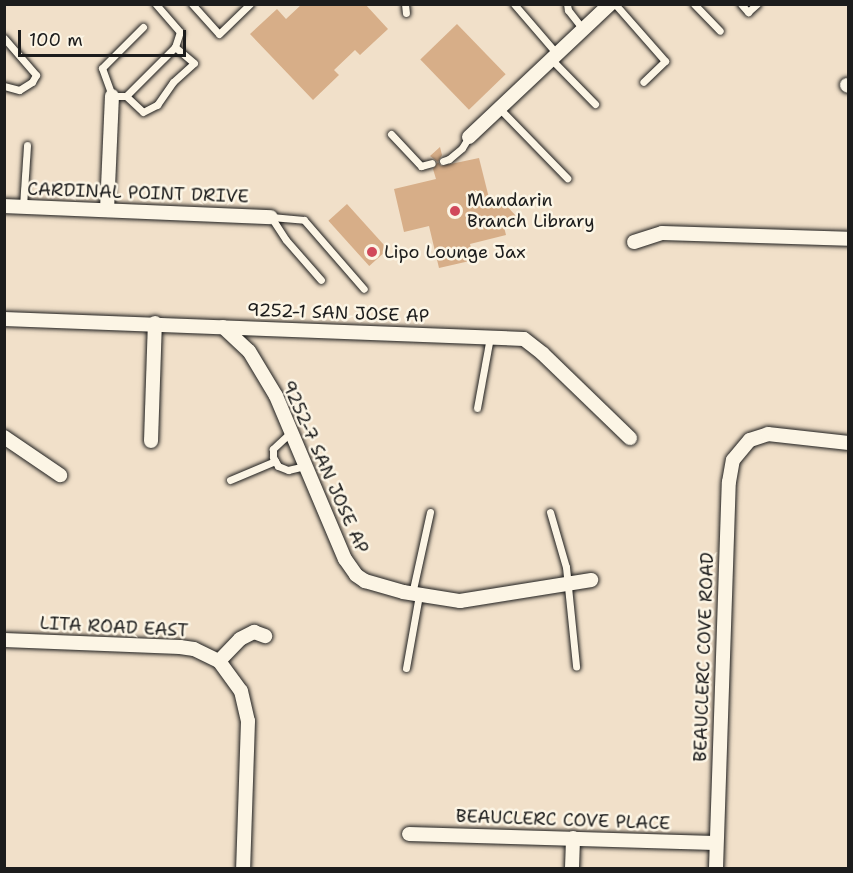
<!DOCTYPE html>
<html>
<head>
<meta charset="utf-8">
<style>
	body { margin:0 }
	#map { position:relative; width:853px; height:873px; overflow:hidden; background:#f1e0c9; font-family:"Shantell Sans",sans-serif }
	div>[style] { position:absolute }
	.building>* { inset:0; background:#d7ae88; transform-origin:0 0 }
	.roads { filter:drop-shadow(0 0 2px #1c1c1c) drop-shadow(0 0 2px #1c1c1c) }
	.lane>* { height:7px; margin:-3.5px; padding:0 3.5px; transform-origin:3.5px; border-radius:3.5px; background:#fcf5e5 }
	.street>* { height:14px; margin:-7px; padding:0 7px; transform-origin:7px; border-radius:7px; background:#fcf5e5 }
	.dots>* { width:16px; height:16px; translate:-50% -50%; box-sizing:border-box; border:3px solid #fcf5e5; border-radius:50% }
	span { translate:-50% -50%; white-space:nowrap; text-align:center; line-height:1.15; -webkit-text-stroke:5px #fcf5e5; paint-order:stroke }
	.street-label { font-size:18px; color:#1c1c1c }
	.poi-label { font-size:18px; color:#1c1c1c }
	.left { translate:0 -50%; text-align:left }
	.frame { position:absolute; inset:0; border:6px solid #1c1c1c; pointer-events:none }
	.scale { position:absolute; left:18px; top:30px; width:168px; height:27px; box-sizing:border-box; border:3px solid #1c1c1c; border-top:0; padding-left:8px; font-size:18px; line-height:21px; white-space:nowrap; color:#1c1c1c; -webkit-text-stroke:4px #fcf5e5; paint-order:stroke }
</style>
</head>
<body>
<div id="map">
	<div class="building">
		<i style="clip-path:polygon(302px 4px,365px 4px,388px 29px,360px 55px,355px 50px,334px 70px,339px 75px,313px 100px,250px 34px,277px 9px,286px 19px)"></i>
		<i style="left:457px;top:24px;width:70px;height:51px;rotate:46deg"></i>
		<i style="clip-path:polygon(440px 147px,442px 155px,438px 162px,441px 166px,479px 158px,491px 206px,504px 203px,516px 216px,504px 227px,506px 235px,470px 244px,474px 260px,439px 268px,429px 226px,404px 232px,394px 189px,436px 179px,433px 169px,438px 162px,430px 156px)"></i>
		<i style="left:347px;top:204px;width:61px;height:25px;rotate:48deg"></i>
	</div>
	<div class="roads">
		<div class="lane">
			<i style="left:192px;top:4px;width:40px;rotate:48deg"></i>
			<i style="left:219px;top:34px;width:43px;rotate:-44.1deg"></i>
			<i style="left:405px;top:4px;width:9px;rotate:84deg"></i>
			<i style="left:514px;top:4px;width:66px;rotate:49.3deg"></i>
			<i style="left:567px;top:4px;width:6px;rotate:81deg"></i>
			<i style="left:568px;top:10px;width:24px;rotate:52deg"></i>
			<i style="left:615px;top:4px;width:76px;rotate:48.7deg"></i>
			<i style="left:665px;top:61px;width:30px;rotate:136deg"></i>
			<i style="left:694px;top:4px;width:37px;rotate:46deg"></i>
			<i style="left:741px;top:4px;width:11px;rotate:49deg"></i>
			<i style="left:748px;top:12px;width:12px;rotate:-42deg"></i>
			<i style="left:143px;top:27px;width:58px;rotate:135deg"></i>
			<i style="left:102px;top:68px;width:30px;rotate:70deg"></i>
			<i style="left:112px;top:96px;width:14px"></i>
			<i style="left:126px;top:96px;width:69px;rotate:-45deg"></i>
			<i style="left:175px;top:47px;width:16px;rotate:-72deg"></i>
			<i style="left:180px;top:32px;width:37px;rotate:-131deg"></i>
			<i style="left:4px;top:38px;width:49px;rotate:49.1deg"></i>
			<i style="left:36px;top:75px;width:8px;rotate:120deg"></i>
			<i style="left:32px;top:82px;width:15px;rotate:148deg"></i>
			<i style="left:19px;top:90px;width:16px;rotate:-165deg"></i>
			<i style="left:551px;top:59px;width:63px;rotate:45.6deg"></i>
			<i style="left:126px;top:96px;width:23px;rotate:43deg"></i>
			<i style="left:143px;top:112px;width:16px;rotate:-27deg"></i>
			<i style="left:157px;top:105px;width:28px;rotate:-55deg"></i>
			<i style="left:173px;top:82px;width:28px;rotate:-42deg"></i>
			<i style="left:194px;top:63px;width:25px;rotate:-140deg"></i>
			<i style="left:499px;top:108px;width:98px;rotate:45.8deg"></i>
			<i style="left:391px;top:134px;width:44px;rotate:46.8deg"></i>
			<i style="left:421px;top:166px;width:11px;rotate:-15deg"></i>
			<i style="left:443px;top:161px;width:6px;rotate:-18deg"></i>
			<i style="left:449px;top:159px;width:17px;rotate:-40deg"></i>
			<i style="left:462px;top:148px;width:13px;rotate:-58deg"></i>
			<i style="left:23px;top:206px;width:61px;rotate:-86.2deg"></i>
			<i style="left:271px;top:217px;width:33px;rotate:5deg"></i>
			<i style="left:304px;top:220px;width:91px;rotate:49deg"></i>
			<i style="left:271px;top:217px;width:27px;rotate:57deg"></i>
			<i style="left:286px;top:240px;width:53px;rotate:48.8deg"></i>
			<i style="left:477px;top:408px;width:72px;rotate:-79.6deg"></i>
			<i style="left:291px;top:432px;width:25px;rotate:137deg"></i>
			<i style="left:273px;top:449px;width:8px;rotate:90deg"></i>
			<i style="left:273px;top:457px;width:10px;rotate:61deg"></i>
			<i style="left:278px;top:466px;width:11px;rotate:22deg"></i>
			<i style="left:288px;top:470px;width:18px;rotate:-13deg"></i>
			<i style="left:230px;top:480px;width:49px;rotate:-22.9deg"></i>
			<i style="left:550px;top:512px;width:57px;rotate:73.8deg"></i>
			<i style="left:566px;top:567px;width:100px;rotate:84.2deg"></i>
			<i style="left:412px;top:594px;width:84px;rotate:-77.6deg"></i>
			<i style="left:406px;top:668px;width:74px;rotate:-79.9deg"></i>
		</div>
		<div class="street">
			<i style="left:847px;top:85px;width:1px;rotate:45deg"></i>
			<i style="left:469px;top:137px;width:194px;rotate:-43.3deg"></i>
			<i style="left:4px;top:206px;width:267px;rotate:2.4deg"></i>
			<i style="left:107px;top:210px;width:114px;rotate:-87.5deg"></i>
			<i style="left:634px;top:242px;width:29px;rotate:-18deg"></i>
			<i style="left:662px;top:233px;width:186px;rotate:1.8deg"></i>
			<i style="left:4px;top:319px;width:520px;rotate:2.2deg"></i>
			<i style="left:524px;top:339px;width:24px;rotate:38deg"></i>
			<i style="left:543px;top:354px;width:121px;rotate:44deg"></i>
			<i style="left:223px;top:327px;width:35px;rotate:43deg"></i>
			<i style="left:249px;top:351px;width:52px;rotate:59deg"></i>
			<i style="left:276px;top:396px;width:177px;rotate:67.1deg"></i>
			<i style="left:345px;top:559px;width:19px;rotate:55deg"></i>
			<i style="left:356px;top:575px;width:11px;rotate:34deg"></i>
			<i style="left:365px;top:581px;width:40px;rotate:16deg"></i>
			<i style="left:403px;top:592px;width:58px;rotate:9deg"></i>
			<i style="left:460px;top:601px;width:133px;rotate:-9.1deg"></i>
			<i style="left:4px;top:437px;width:68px;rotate:34.2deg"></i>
			<i style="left:151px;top:441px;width:118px;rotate:-88.1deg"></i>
			<i style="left:4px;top:640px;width:176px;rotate:2.3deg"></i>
			<i style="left:180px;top:647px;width:14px;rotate:8deg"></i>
			<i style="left:194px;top:649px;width:28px;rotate:26deg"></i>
			<i style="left:219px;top:661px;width:37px;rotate:54deg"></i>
			<i style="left:241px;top:691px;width:31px;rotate:77deg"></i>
			<i style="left:248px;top:721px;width:147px;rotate:91.9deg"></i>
			<i style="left:219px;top:661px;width:30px;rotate:-46deg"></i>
			<i style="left:240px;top:639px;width:16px;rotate:-27deg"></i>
			<i style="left:254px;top:632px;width:12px;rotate:20deg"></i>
			<i style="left:409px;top:834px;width:306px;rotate:1.7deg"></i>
			<i style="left:572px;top:868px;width:30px;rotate:-88deg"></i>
			<i style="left:716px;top:868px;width:386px;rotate:-88.1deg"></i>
			<i style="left:729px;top:482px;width:22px;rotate:-80deg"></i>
			<i style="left:733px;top:460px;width:26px;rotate:-50deg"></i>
			<i style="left:750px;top:440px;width:19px;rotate:-18deg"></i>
			<i style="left:768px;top:434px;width:81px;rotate:6.4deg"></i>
		</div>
	</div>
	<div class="dots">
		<i style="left:455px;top:211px;background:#d1495b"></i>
		<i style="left:372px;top:252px;background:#d1495b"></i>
	</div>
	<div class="street-label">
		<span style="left:138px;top:193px;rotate:2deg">CARDINAL POINT DRIVE</span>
		<span style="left:338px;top:313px;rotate:2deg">9252-1 SAN JOSE AP</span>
		<span style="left:325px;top:467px;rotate:66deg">9252-7 SAN JOSE AP</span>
		<span style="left:114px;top:627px;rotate:3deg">LITA ROAD EAST</span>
		<span style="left:704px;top:657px;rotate:-88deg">BEAUCLERC COVE ROAD</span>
		<span style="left:563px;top:820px;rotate:2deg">BEAUCLERC COVE PLACE</span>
	</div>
	<div class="poi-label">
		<span class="left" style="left:467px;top:211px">Mandarin<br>Branch Library</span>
		<span class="left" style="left:384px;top:252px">Lipo Lounge Jax</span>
	</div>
	<div class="frame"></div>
	<div class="scale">100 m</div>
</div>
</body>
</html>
